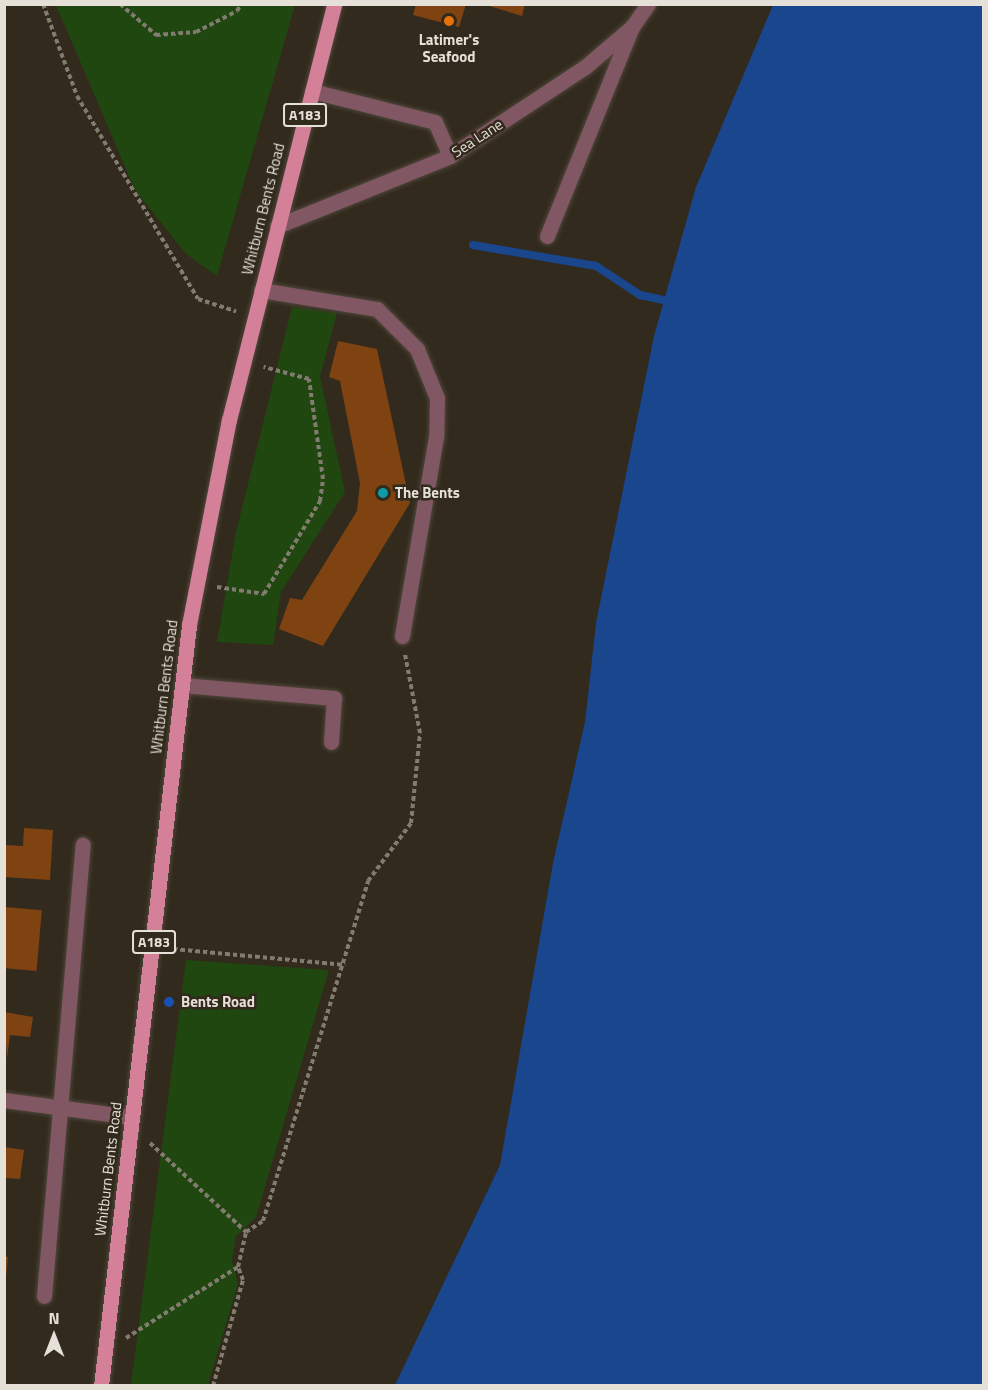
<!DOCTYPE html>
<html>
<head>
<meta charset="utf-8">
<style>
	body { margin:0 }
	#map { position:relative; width:988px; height:1390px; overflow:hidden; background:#322a1d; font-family:"Titillium Web",sans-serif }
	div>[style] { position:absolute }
	.green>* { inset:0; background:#20470f }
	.water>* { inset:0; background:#1a468d }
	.stream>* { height:8px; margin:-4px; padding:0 4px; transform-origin:4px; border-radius:4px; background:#1a468d }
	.building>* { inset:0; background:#7f4312; transform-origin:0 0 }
	.path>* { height:4px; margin-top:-2px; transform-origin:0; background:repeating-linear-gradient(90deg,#827b70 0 4.5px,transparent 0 7.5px) }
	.roads { filter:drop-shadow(0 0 2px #4f473b) drop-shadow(0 0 2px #4f473b) }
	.service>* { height:15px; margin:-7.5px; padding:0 7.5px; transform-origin:7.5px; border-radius:7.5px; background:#805762 }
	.minor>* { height:15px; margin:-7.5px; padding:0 7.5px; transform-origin:7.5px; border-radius:7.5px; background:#805762 }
	.primary>* { height:15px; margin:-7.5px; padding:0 7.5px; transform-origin:7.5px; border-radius:7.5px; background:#d48099 }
	.dots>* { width:16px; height:16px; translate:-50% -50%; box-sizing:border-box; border:3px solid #322a1d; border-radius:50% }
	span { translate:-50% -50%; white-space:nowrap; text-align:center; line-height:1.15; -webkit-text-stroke:5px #322a1d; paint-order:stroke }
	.shield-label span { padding:2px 4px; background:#322a1d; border:2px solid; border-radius:4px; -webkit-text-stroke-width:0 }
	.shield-label { font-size:14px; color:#e6e1d8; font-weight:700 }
	.poi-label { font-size:15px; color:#e6e1d8; font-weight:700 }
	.left { translate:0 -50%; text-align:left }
	.street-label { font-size:15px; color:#e6e1d8 }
	.frame { position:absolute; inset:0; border:6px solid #e6e1d8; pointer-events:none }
	.north { position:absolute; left:24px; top:1306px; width:60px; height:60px; -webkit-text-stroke:4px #322a1d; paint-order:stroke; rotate:0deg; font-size:16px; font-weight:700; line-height:24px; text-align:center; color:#e6e1d8 }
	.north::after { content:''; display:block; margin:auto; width:21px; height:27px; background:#e6e1d8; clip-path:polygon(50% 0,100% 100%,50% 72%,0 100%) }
</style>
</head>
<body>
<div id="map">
	<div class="green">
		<i style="clip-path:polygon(56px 5px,295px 5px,217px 276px,186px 254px,135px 190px)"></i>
		<i style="clip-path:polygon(292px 307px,337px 313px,320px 376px,345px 492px,281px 592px,273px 645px,217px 642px,236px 532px)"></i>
		<i style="clip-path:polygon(186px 960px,329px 970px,256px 1217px,236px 1236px,232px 1261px,238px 1284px,208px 1385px,131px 1385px)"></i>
	</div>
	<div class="water">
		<i style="clip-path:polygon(773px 5px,983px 5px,983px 1385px,395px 1385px,500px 1165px,553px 863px,585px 722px,596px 623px,654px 336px,696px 187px)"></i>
	</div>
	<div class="stream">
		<i style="left:473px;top:245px;width:125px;rotate:9.7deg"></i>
		<i style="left:596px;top:266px;width:53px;rotate:33.4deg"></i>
		<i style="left:640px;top:295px;width:35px;rotate:12deg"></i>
	</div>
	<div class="building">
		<i style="clip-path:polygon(416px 4px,466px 4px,459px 27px,413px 15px)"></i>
		<i style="clip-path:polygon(483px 4px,525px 4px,522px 16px)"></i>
		<i style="clip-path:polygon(338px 341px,377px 349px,410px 503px,323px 646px,279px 629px,290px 598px,302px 600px,357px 511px,360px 483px,340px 381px,329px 377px)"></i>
		<i style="clip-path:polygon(24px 828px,53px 830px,50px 880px,4px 877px,4px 845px,23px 846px)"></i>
		<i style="left:5px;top:907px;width:37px;height:61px;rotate:5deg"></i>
		<i style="clip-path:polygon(4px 1012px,33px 1017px,30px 1037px,10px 1035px,7px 1058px)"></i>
		<i style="clip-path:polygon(4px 1147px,24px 1150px,20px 1179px,4px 1178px)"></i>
		<i style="clip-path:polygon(4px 1256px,8px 1257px,6px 1277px,4px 1277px)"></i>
	</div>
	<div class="path">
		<i style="left:43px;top:4px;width:98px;rotate:69.7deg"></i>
		<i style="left:77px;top:96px;width:236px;rotate:59.2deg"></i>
		<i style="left:198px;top:299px;width:40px;rotate:18deg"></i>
		<i style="left:120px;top:4px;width:48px;rotate:40.7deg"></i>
		<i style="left:156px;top:35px;width:40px;rotate:-4.3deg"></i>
		<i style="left:196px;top:32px;width:46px;rotate:-27.1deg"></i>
		<i style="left:237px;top:11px;width:8px;rotate:-60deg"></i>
		<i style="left:217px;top:587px;width:48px;rotate:8.5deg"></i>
		<i style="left:264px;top:594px;width:109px;rotate:-58.9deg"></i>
		<i style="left:320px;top:501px;width:22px;rotate:-82deg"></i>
		<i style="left:323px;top:479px;width:101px;rotate:-98deg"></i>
		<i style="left:309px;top:379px;width:47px;rotate:-165.1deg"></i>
		<i style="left:173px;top:949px;width:173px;rotate:5.3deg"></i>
		<i style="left:150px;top:1143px;width:131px;rotate:42.8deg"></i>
		<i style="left:126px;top:1338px;width:133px;rotate:-32.4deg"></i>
		<i style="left:213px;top:1386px;width:110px;rotate:-74.2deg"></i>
		<i style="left:243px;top:1280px;width:14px;rotate:-111deg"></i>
		<i style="left:238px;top:1267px;width:36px;rotate:-77deg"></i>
		<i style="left:246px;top:1232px;width:20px;rotate:-33deg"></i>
		<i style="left:263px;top:1221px;width:356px;rotate:-72.8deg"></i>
		<i style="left:368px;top:881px;width:72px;rotate:-53.4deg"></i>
		<i style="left:411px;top:823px;width:90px;rotate:-84.3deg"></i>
		<i style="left:420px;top:733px;width:80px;rotate:-100.8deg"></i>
	</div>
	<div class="roads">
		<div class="service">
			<i style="left:312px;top:91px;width:127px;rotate:14.1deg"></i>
			<i style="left:435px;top:122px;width:37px;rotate:66deg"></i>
			<i style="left:547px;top:236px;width:226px;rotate:-67.9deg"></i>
			<i style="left:182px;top:685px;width:153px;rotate:4.9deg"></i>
			<i style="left:334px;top:698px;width:44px;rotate:93.9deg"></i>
		</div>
		<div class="minor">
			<i style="left:277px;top:226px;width:187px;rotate:-22deg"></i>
			<i style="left:450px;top:156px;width:162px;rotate:-33.4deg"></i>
			<i style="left:585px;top:67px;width:62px;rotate:-40.4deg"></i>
			<i style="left:632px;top:27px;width:28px;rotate:-55deg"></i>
			<i style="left:261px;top:290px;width:118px;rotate:9.3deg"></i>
			<i style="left:377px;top:309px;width:57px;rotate:45deg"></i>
			<i style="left:417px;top:349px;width:53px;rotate:67.8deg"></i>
			<i style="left:437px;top:398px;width:39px;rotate:91deg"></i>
			<i style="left:436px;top:437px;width:202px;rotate:99.7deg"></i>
			<i style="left:4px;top:1100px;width:129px;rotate:7.6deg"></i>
			<i style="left:44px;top:1296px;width:453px;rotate:-85.1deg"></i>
		</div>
		<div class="primary">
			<i style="left:101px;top:1386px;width:766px;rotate:-83.4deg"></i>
			<i style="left:189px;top:625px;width:209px;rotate:-79deg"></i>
			<i style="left:229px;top:420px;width:429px;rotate:-75.8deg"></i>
		</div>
	</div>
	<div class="dots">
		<i style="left:449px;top:21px;background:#e8710a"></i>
		<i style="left:383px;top:493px;background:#0f9aa8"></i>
		<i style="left:169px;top:1002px;background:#1a4fb4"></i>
	</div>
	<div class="shield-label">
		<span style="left:305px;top:115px">A183</span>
		<span style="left:154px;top:942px">A183</span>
	</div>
	<div class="poi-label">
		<span style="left:449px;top:48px">Latimer's<br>Seafood</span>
		<span class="left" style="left:395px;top:493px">The Bents</span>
		<span class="left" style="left:181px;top:1002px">Bents Road</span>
	</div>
	<div class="street-label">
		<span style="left:477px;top:138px;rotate:-33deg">Sea Lane</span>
		<span style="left:263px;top:209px;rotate:-76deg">Whitburn Bents Road</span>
		<span style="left:164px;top:687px;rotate:-83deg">Whitburn Bents Road</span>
		<span style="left:108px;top:1169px;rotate:-83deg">Whitburn Bents Road</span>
	</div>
	<div class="frame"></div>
	<div class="north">N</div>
</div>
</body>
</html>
